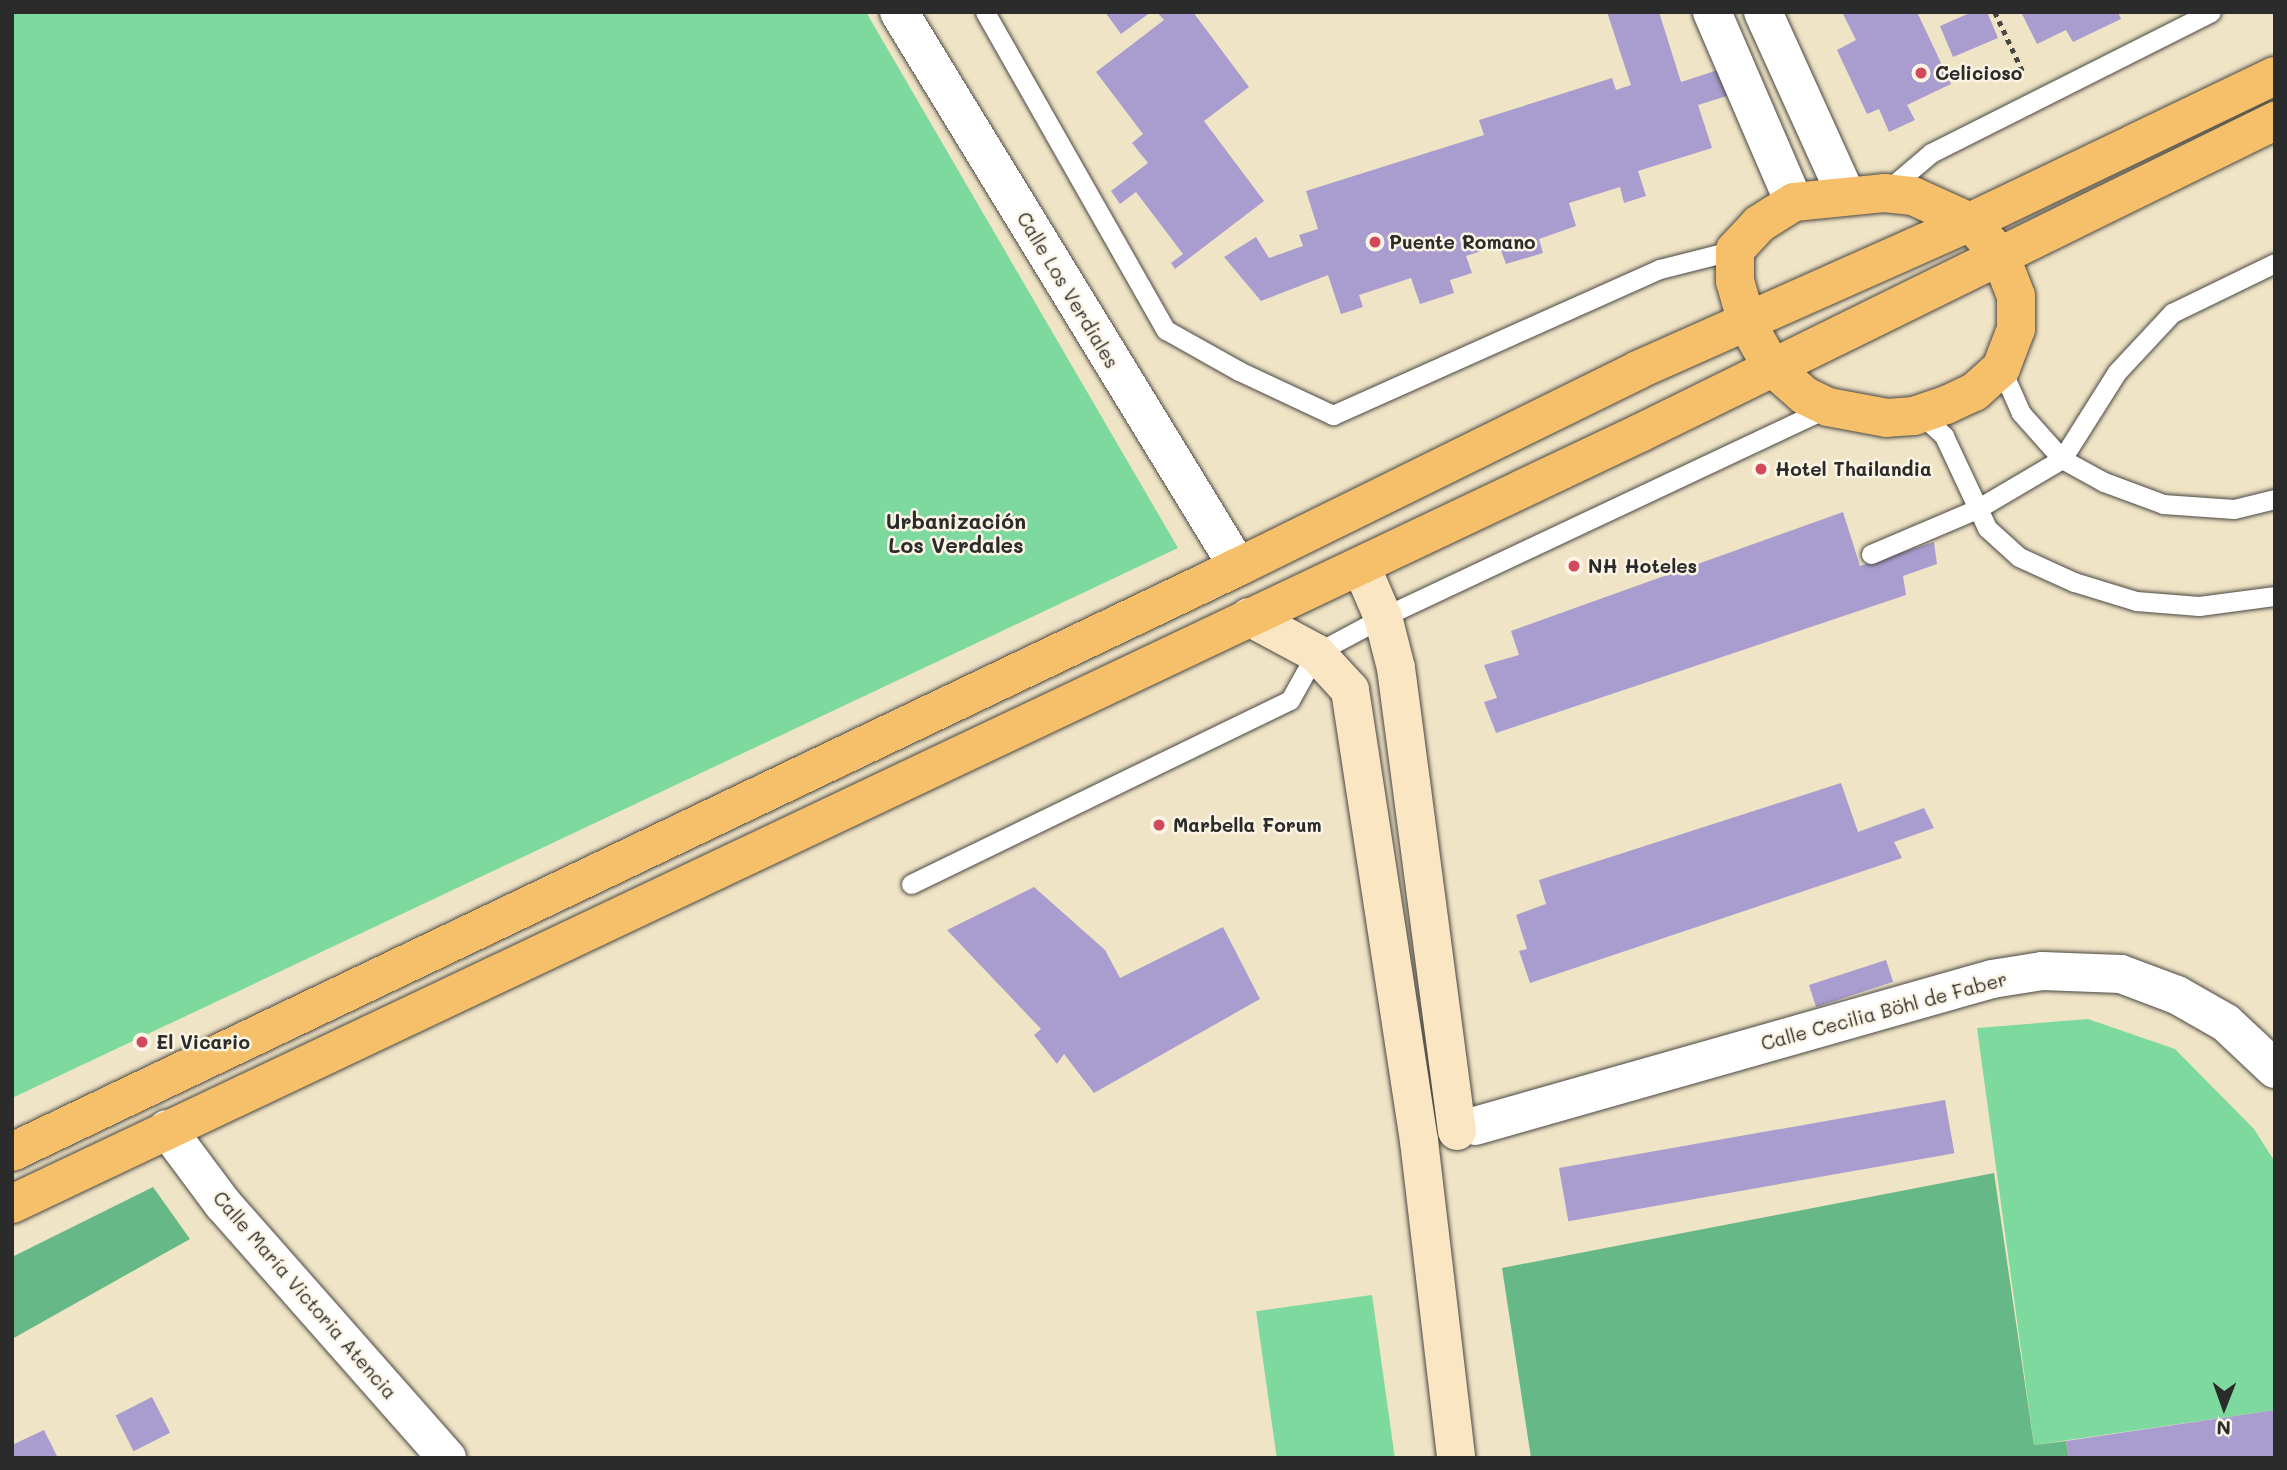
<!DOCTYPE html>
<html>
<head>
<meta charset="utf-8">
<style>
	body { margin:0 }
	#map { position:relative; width:2287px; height:1470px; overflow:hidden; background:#f0e4c6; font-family:Mali,sans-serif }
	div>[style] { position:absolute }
	.green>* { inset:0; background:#7ed99f; transform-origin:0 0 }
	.forest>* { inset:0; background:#66b986 }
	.building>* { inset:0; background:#a89dce; transform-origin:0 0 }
	.path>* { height:4.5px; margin-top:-2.25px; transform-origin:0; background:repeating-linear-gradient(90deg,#494742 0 5px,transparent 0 10px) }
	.roads { filter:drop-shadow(0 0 2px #494742) drop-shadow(0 0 2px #494742) }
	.lane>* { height:19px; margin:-9.5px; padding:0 9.5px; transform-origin:9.5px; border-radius:9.5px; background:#fff }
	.street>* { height:38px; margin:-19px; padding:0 19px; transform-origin:19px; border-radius:19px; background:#fff }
	.secondary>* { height:38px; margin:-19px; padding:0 19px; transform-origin:19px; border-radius:19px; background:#fbe6c4 }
	.primary>* { height:38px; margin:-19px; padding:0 19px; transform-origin:19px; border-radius:19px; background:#f6c06b }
	.dots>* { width:19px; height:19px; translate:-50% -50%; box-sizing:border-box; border:4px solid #fcf5e5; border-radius:50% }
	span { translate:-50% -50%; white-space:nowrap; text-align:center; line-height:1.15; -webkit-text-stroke:5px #fcf5e5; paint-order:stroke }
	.poi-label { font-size:19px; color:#2b2b2b; font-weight:700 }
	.left { translate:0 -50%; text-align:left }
	.street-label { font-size:19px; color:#2b2b2b }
	.neighbourhood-label { font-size:21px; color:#2b2b2b; font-weight:700 }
	.frame { position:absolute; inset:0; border:14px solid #2b2b2b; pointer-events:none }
	.north { position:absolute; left:2189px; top:1372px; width:70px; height:70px; -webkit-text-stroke:5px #fcf5e5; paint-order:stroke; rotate:181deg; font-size:19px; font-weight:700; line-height:28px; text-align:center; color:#2b2b2b }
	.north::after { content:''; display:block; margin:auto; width:24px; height:32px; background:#2b2b2b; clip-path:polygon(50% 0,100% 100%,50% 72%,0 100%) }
</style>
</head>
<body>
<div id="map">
	<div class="green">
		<i style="clip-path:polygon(12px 12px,866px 12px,1178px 548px,12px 1098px)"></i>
		<i style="clip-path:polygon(2088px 1019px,2175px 1049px,2254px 1129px,2275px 1162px,2275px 1410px,2034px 1445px,1977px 1028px)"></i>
		<i style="left:1372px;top:1295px;width:165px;height:117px;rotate:82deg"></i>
	</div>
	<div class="forest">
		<i style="clip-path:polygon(1994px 1173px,2034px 1445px,2066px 1441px,2069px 1458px,1531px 1458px,1502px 1268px)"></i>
		<i style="clip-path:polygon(153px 1187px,190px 1239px,12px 1339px,12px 1257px)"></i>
	</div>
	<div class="building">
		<i style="clip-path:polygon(1105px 12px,1151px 12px,1121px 34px)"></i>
		<i style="clip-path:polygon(1157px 12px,1193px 12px,1249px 87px,1204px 121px,1264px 201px,1175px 269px,1171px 263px,1183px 254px,1136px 192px,1120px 204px,1111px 191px,1148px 163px,1132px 143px,1143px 134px,1096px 72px,1164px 20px)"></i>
		<i style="clip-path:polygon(1607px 12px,1659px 12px,1681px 82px,1724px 68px,1733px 94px,1698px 105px,1712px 148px,1638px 171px,1646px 196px,1624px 203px,1620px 187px,1569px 203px,1576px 226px,1539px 239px,1543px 253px,1506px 264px,1499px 245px,1466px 256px,1472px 273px,1450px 280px,1454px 293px,1420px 304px,1411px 278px,1359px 295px,1363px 307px,1341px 314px,1328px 275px,1261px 301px,1224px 257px,1256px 237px,1269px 258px,1303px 246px,1299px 235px,1318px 229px,1306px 191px,1484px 135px,1479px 120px,1612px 78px,1616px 90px,1631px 85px)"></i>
		<i style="clip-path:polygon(1842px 12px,1917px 12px,1951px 84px,1907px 105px,1915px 120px,1889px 132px,1879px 109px,1867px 114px,1837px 50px,1856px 40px)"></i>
		<i style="clip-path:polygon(1972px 12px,1987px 12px,1998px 38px,1953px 57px,1940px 26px)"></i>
		<i style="clip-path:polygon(2021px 12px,2118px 12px,2121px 19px,2073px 42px,2066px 30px,2037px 44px)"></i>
		<i style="clip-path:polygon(1843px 512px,1860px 566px,1934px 542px,1937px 564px,1903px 576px,1906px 595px,1496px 733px,1484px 702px,1497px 698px,1484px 665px,1519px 655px,1511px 631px)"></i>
		<i style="clip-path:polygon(1841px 783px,1858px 832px,1924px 808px,1934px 828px,1894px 842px,1902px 858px,1530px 983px,1519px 951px,1527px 949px,1516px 915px,1546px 904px,1539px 880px)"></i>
		<i style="clip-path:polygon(1034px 887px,1105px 950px,1120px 978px,1223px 927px,1260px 999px,1094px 1093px,1064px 1054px,1057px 1064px,1034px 1035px,1041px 1029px,947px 930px)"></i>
		<i style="left:1886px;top:960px;width:23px;height:81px;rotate:72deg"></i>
		<i style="left:1945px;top:1100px;width:54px;height:392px;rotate:80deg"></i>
		<i style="left:152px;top:1397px;width:40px;height:41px;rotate:63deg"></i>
		<i style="clip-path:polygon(2275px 1410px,2275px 1458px,2069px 1458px,2066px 1441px)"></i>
		<i style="clip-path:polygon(44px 1430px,58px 1458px,12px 1458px,12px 1445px)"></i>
	</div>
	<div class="path">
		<i style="left:1995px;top:12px;width:66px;rotate:65deg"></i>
	</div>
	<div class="roads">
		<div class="lane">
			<i style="left:985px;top:12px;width:366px;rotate:60.4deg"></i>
			<i style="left:1166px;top:330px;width:84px;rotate:29.3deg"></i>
			<i style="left:1239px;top:371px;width:104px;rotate:25.1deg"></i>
			<i style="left:1333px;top:415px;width:358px;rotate:-24.1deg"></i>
			<i style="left:1660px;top:269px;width:77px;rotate:-14.2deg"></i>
			<i style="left:1885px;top:192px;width:60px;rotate:-40.3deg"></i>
			<i style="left:1931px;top:153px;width:313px;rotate:-26.7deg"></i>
			<i style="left:2001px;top:368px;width:49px;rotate:66deg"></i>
			<i style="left:2021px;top:413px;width:62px;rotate:48.3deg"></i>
			<i style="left:2062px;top:459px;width:48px;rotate:28.7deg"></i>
			<i style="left:2104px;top:482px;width:63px;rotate:20.4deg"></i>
			<i style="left:2163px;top:504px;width:71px;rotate:4deg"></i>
			<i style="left:2234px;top:509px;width:42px;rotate:-13.7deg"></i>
			<i style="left:1915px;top:416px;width:11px;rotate:15deg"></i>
			<i style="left:1926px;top:419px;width:25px;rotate:43deg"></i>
			<i style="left:1944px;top:436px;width:102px;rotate:64.9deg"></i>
			<i style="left:1987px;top:528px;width:43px;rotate:42.2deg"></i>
			<i style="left:2019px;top:557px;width:60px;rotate:24.4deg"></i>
			<i style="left:2074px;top:582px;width:65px;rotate:17deg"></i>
			<i style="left:2136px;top:601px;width:63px;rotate:4.5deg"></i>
			<i style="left:2199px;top:606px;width:77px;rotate:-7.5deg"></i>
			<i style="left:1871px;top:554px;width:115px;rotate:-23deg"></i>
			<i style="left:1977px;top:509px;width:99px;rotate:-30.5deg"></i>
			<i style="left:2062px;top:459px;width:103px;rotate:-57.7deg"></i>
			<i style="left:2117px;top:372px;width:81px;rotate:-47deg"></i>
			<i style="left:2172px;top:313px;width:114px;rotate:-25.9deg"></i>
			<i style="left:911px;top:884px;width:421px;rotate:-25.9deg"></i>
			<i style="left:1290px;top:700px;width:54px;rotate:-61deg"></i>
			<i style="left:1316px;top:653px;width:76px;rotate:-28.2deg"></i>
			<i style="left:1383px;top:617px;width:491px;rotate:-25.2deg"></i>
		</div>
		<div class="street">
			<i style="left:899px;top:12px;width:650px;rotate:58.58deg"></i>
			<i style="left:1712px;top:12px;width:207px;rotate:66.7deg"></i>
			<i style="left:1763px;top:12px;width:201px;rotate:65.6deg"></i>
			<i style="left:1475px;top:1126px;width:537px;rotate:-15.87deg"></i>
			<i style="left:1992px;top:979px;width:51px;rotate:-9.1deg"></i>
			<i style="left:2042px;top:971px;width:79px;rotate:2.2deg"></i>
			<i style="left:2121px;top:974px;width:60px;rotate:20.6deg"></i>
			<i style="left:2177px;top:995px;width:56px;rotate:29.7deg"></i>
			<i style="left:2226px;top:1023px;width:67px;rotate:43.2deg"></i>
			<i style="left:167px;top:1129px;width:94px;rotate:53.3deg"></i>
			<i style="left:223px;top:1204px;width:339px;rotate:48.6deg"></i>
		</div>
		<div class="secondary">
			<i style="left:1361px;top:566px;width:56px;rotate:66.7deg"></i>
			<i style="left:1383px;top:617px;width:53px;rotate:75.7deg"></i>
			<i style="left:1396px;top:668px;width:467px;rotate:82.5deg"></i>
			<i style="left:1249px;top:617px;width:76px;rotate:28.2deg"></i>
			<i style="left:1316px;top:653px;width:50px;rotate:47.4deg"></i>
			<i style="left:1350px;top:690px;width:456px;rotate:81.3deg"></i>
			<i style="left:1419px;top:1141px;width:319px;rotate:83.3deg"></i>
		</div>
		<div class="primary">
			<i style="left:1884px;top:193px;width:29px;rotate:6deg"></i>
			<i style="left:1913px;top:196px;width:63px;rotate:24.5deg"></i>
			<i style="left:1970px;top:222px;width:45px;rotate:47.7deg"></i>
			<i style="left:2000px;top:255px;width:44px;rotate:68.7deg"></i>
			<i style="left:2016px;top:296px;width:33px;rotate:90deg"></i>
			<i style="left:2016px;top:329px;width:42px;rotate:111deg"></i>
			<i style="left:2001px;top:368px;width:36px;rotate:138deg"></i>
			<i style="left:1974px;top:392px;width:31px;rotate:155deg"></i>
			<i style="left:1946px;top:405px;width:34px;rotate:161deg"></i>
			<i style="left:1914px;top:416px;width:27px;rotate:176deg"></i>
			<i style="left:1887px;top:418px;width:60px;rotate:-169.4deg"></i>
			<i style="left:1828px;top:407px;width:25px;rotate:-154deg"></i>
			<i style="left:1805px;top:396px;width:45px;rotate:-138.6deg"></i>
			<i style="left:1771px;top:366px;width:49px;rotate:-119.2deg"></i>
			<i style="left:1747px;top:323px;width:44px;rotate:-105.9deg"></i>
			<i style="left:1735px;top:281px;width:31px;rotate:-90deg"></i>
			<i style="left:1735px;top:250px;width:35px;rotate:-47deg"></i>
			<i style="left:1759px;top:224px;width:41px;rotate:-32.2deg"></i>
			<i style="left:1794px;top:202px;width:90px;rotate:-5.7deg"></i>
			<i style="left:12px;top:1152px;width:1358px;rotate:-25.51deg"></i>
			<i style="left:1238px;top:567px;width:446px;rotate:-26.2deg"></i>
			<i style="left:1638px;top:370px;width:363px;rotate:-24deg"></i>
			<i style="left:1970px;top:222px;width:338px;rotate:-25.6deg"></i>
			<i style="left:12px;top:1204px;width:1801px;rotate:-25.34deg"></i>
			<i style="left:1640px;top:433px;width:708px;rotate:-26.17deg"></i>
		</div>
	</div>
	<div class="dots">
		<i style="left:1921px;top:73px;background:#d1495b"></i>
		<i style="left:1375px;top:242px;background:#d1495b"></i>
		<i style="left:1761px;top:469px;background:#d1495b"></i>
		<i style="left:1574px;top:566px;background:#d1495b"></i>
		<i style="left:1159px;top:825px;background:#d1495b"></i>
		<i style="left:142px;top:1042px;background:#d1495b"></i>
	</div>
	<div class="poi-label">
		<span class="left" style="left:1935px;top:73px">Celicioso</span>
		<span class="left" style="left:1389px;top:242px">Puente Romano</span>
		<span class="left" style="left:1775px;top:469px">Hotel Thailandia</span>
		<span class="left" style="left:1588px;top:566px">NH Hoteles</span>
		<span class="left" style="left:1173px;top:825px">Marbella Forum</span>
		<span class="left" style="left:156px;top:1042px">El Vicario</span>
	</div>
	<div class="street-label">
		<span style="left:1068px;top:290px;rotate:59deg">Calle Los Verdiales</span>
		<span style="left:1884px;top:1011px;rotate:-15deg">Calle Cecilia Böhl de Faber</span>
		<span style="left:305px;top:1295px;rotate:49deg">Calle María Victoria Atencia</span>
	</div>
	<div class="neighbourhood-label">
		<span style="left:956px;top:533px">Urbanización<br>Los Verdales</span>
	</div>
	<div class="frame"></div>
	<div class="north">N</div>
</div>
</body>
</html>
